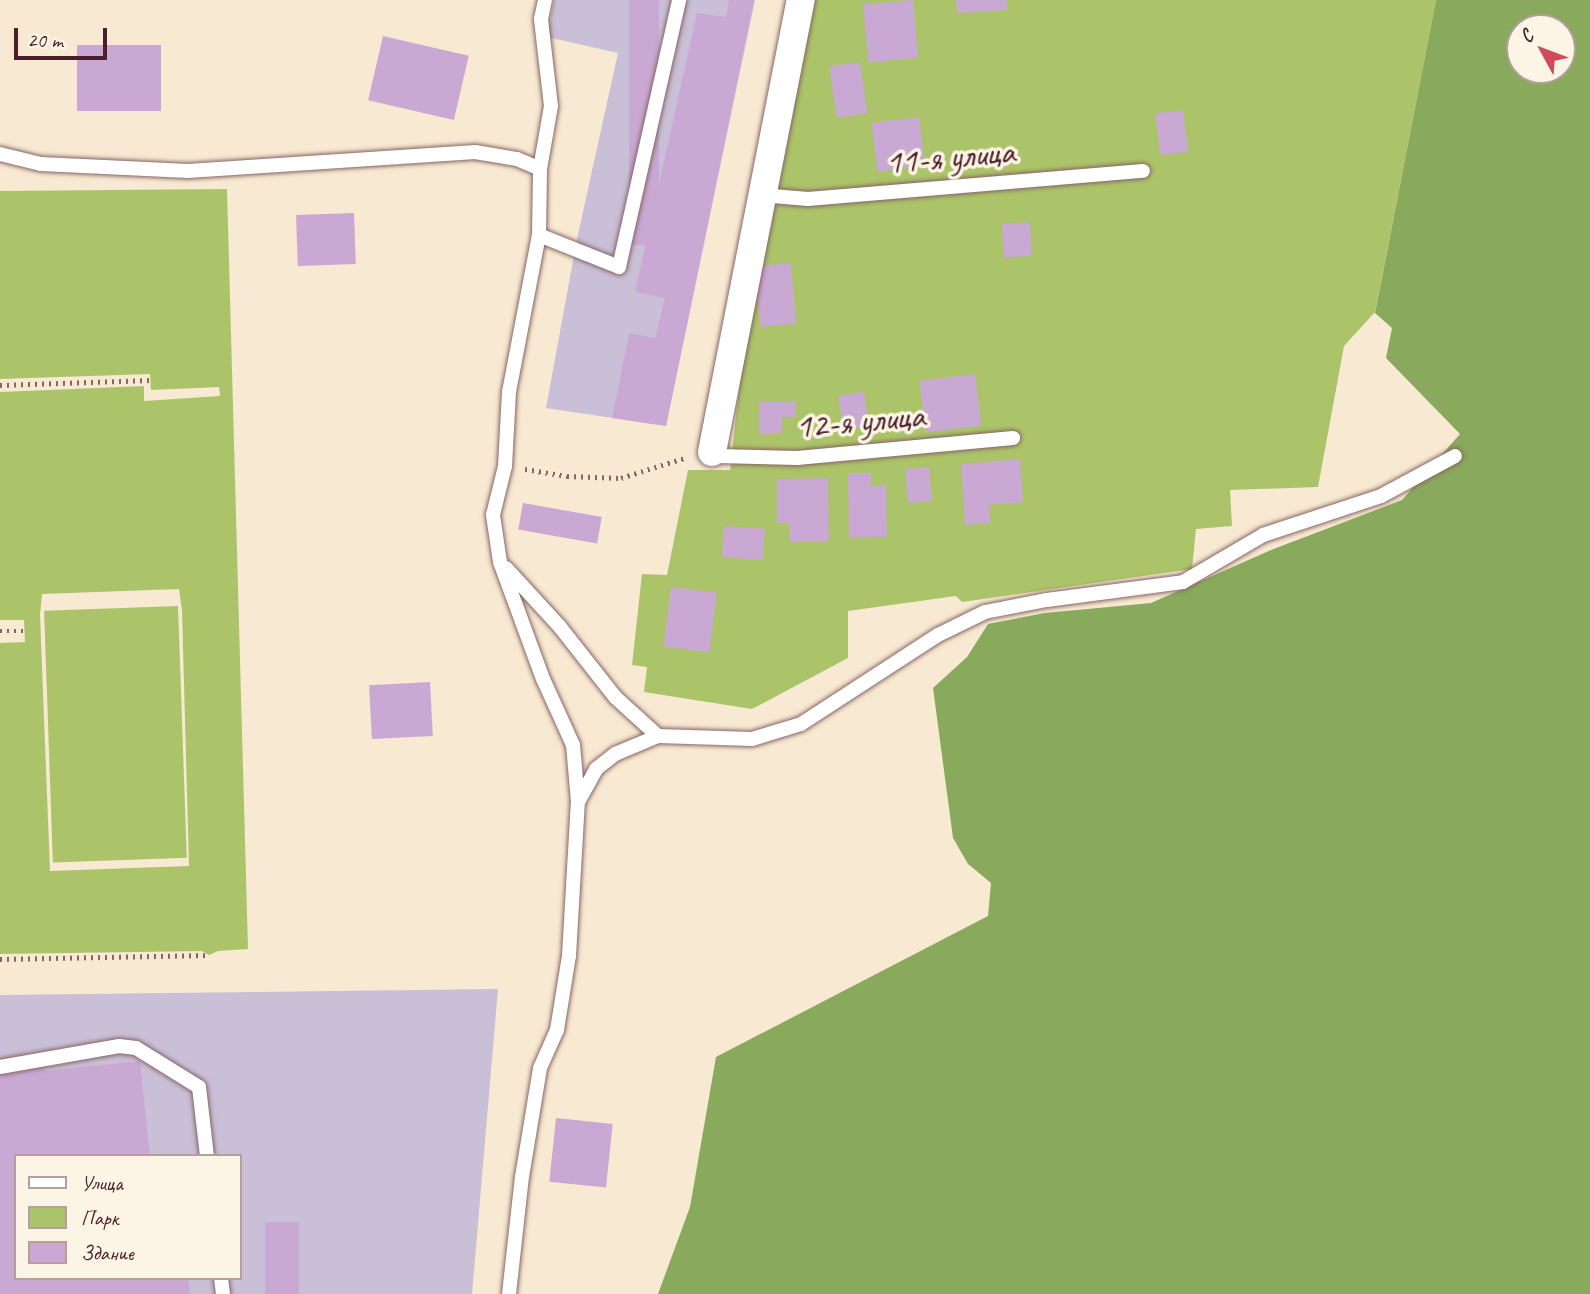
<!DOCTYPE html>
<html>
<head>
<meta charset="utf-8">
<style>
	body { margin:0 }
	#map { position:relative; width:1590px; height:1294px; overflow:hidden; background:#f8e9d2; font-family:Caveat,sans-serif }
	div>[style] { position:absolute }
	.industrial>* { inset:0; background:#c9bfd7 }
	.green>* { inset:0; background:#acc469; transform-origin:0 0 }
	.forest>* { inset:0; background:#89aa5d }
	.building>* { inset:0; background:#c9a8d4; transform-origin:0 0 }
	.path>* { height:4.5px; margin-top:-2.25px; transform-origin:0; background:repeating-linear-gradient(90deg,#876665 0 2px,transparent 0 7px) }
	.roads { filter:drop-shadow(0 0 2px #876665) drop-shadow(0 0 2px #876665) }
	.service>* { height:14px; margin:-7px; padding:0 7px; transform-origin:7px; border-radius:7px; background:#fff }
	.minor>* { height:28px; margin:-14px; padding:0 14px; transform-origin:14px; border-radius:14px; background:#fff }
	span { translate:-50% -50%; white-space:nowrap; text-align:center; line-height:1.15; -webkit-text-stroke:7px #fcf5e5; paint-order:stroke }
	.street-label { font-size:35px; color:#4a1f2b }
	.legend { position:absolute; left:14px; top:1154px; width:228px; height:126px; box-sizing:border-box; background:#fcf5e5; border:2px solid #b59f9b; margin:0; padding:9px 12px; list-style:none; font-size:21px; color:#4a1f2b }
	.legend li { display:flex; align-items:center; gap:14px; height:35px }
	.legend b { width:35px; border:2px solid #b59f9b }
	.north { position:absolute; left:1506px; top:14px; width:70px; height:70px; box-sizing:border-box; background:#fcf5e5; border:2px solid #b59f9b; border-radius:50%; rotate:311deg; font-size:19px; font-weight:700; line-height:28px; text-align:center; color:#4a1f2b }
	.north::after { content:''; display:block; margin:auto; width:24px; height:32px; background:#d1495b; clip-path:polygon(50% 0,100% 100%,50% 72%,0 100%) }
	.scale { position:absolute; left:14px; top:28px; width:93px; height:32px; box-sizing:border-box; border:4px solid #4a1f2b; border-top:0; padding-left:9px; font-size:21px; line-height:24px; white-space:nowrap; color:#4a1f2b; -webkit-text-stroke:5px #fcf5e5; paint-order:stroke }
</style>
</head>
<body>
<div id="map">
	<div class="industrial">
		<i style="clip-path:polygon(554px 0,755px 0,666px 426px,546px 408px,577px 239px,618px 53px,547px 37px)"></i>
		<i style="clip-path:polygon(evenodd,498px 989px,472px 1294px,0 1294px,0 995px,498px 989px,16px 1156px,240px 1156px,240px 1278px,16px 1278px,16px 1156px)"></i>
	</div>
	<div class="green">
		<i style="clip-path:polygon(814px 0,1436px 0,1375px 312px,1344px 346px,1318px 487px,1230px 490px,1232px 526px,1196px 529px,1192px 569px,962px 602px,956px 596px,848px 611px,848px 658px,752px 709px,644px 692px,647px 667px,632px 665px,642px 574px,667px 575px,688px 470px,730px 470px,745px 335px)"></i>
		<i style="clip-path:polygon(evenodd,227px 189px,248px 949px,218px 951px,209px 955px,202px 951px,0 954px,0 643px,25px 642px,24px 620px,0 620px,0 392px,144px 386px,144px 401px,220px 396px,219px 387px,151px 390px,150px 374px,0 379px,0 191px,227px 189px,179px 589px,182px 610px,189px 866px,50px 871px,40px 615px,42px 594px,179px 589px)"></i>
		<i style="left:178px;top:606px;width:252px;height:134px;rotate:88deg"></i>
	</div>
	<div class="forest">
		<i style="clip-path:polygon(evenodd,1436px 0,1590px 0,1590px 1294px,658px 1294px,690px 1207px,716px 1057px,988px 916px,991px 883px,968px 864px,953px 838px,933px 688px,967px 657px,988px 624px,1045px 613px,1151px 603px,1271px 550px,1402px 500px,1460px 434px,1386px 358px,1392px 328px,1375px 313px,1436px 0,1520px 28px,1562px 28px,1562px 70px,1520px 70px,1520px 28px)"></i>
	</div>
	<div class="building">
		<i style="left:629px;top:0;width:30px;height:245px"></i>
		<i style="clip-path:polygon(729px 0,754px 0,666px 426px,612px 418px,629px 333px,655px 338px,665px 298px,635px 292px,697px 13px,726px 17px)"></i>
		<i style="left:913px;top:0;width:58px;height:50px;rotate:85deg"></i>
		<i style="clip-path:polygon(956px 0,1007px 0,1007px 10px,957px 13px)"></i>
		<i style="left:383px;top:36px;width:88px;height:66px;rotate:13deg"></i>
		<i style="left:161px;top:45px;width:66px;height:84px;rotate:90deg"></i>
		<i style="left:860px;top:62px;width:52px;height:31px;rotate:82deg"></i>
		<i style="left:1183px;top:110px;width:42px;height:28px;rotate:83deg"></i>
		<i style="left:919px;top:117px;width:49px;height:48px;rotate:83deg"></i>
		<i style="left:354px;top:213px;width:51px;height:58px;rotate:88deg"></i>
		<i style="left:1030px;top:222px;width:34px;height:28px;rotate:87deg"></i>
		<i style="left:791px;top:263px;width:61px;height:36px;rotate:85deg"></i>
		<i style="left:975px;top:374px;width:52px;height:56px;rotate:83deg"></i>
		<i style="left:864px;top:392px;width:34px;height:26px;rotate:82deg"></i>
		<i style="clip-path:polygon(759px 402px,796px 402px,795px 417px,782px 417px,782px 434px,759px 434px)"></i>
		<i style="clip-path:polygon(1020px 459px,1023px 502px,989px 505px,990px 523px,965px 525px,961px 464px)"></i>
		<i style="left:929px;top:467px;width:34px;height:24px;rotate:85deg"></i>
		<i style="clip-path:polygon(848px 473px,871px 473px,871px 486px,886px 485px,887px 537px,849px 538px)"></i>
		<i style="clip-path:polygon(828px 478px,829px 542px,790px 542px,789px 523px,777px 523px,777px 479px)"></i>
		<i style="left:523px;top:503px;width:80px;height:27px;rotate:10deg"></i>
		<i style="left:724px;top:526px;width:41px;height:31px;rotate:4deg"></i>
		<i style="left:671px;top:587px;width:46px;height:60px;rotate:7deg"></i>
		<i style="left:430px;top:682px;width:54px;height:61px;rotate:87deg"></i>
		<i style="clip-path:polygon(44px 1055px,45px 1071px,140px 1061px,150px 1156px,16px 1156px,16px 1278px,188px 1278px,190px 1294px,0 1294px,0 1060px)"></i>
		<i style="left:556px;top:1118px;width:57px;height:64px;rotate:6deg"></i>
		<i style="left:265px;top:1222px;width:34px;height:72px"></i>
	</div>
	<div class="path">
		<i style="left:0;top:385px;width:151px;rotate:-1.9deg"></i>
		<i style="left:525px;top:469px;width:43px;rotate:9.5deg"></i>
		<i style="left:567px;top:476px;width:54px;rotate:2.1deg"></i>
		<i style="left:621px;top:478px;width:66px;rotate:-17.6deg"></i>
		<i style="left:0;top:631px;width:25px"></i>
		<i style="left:0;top:959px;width:209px;rotate:-1.1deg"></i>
	</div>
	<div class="roads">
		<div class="service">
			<i style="left:0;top:154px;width:42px;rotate:13.7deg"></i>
			<i style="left:41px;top:164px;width:147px;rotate:2.7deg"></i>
			<i style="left:188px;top:171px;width:288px;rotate:-3.8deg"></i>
			<i style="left:475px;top:152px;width:43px;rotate:9.5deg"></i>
			<i style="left:517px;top:159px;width:25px;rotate:23deg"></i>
			<i style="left:761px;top:195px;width:47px;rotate:4.9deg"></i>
			<i style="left:808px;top:199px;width:336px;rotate:-4.8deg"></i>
			<i style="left:539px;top:235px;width:86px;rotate:21.8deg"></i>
			<i style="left:619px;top:267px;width:274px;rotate:-77.3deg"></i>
			<i style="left:712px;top:452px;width:7px;rotate:34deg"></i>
			<i style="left:718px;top:456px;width:79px;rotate:1.5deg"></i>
			<i style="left:797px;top:458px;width:217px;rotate:-5.3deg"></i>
			<i style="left:506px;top:568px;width:80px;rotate:47.5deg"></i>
			<i style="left:560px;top:627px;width:89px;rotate:51.8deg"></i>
			<i style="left:615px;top:697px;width:58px;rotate:42.2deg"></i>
			<i style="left:578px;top:802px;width:38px;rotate:-61deg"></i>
			<i style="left:596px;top:769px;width:24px;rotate:-38deg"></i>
			<i style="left:615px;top:754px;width:47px;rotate:-22.7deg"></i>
			<i style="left:658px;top:736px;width:94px;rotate:1.8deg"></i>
			<i style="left:752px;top:739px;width:51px;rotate:-17deg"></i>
			<i style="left:801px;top:724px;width:163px;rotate:-33deg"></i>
			<i style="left:938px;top:635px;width:52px;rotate:-26.1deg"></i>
			<i style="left:985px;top:612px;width:63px;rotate:-11deg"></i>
			<i style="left:1047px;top:600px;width:137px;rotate:-7.5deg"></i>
			<i style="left:1183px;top:582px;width:93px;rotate:-30.4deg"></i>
			<i style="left:1263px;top:535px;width:124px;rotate:-18.3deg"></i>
			<i style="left:1381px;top:496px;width:84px;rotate:-28.4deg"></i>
			<i style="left:0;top:1067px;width:121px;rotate:-10deg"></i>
			<i style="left:119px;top:1046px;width:17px;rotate:7deg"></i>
			<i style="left:136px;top:1048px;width:74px;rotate:31.8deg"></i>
			<i style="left:199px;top:1087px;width:69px;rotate:83.4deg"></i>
			<i style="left:221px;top:1278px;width:16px;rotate:83deg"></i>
			<i style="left:509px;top:1294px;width:118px;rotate:-83.7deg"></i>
			<i style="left:522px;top:1177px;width:110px;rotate:-80.6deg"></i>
			<i style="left:540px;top:1068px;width:42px;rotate:-65.9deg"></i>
			<i style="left:557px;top:1030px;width:75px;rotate:-80.8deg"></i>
			<i style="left:569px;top:956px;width:154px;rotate:-86.7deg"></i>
			<i style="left:578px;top:802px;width:57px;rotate:-95deg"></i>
			<i style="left:573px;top:745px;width:72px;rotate:-114.4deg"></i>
			<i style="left:543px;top:679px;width:125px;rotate:-110.2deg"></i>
			<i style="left:500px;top:562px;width:48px;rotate:-98.5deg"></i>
			<i style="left:493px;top:515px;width:50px;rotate:-76.2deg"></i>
			<i style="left:505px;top:466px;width:74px;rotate:-86.9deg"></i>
			<i style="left:509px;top:392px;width:160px;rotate:-79.2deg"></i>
			<i style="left:539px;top:235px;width:66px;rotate:-89.1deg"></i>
			<i style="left:540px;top:169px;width:64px;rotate:-80.1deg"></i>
			<i style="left:551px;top:106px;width:88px;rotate:-96.6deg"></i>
			<i style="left:541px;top:19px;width:19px;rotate:-78deg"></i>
		</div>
		<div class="minor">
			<i style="left:712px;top:452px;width:461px;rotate:-78.9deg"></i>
		</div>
	</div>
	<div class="street-label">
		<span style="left:950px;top:157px;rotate:-5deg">11-я улица</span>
		<span style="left:860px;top:421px;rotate:-5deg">12-я улица</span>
	</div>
	<ul class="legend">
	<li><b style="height:9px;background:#fff"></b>Улица</li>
	<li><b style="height:19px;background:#acc469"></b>Парк</li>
	<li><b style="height:19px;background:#c9a8d4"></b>Здание</li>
	</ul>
	<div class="north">С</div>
	<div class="scale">20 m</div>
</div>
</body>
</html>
